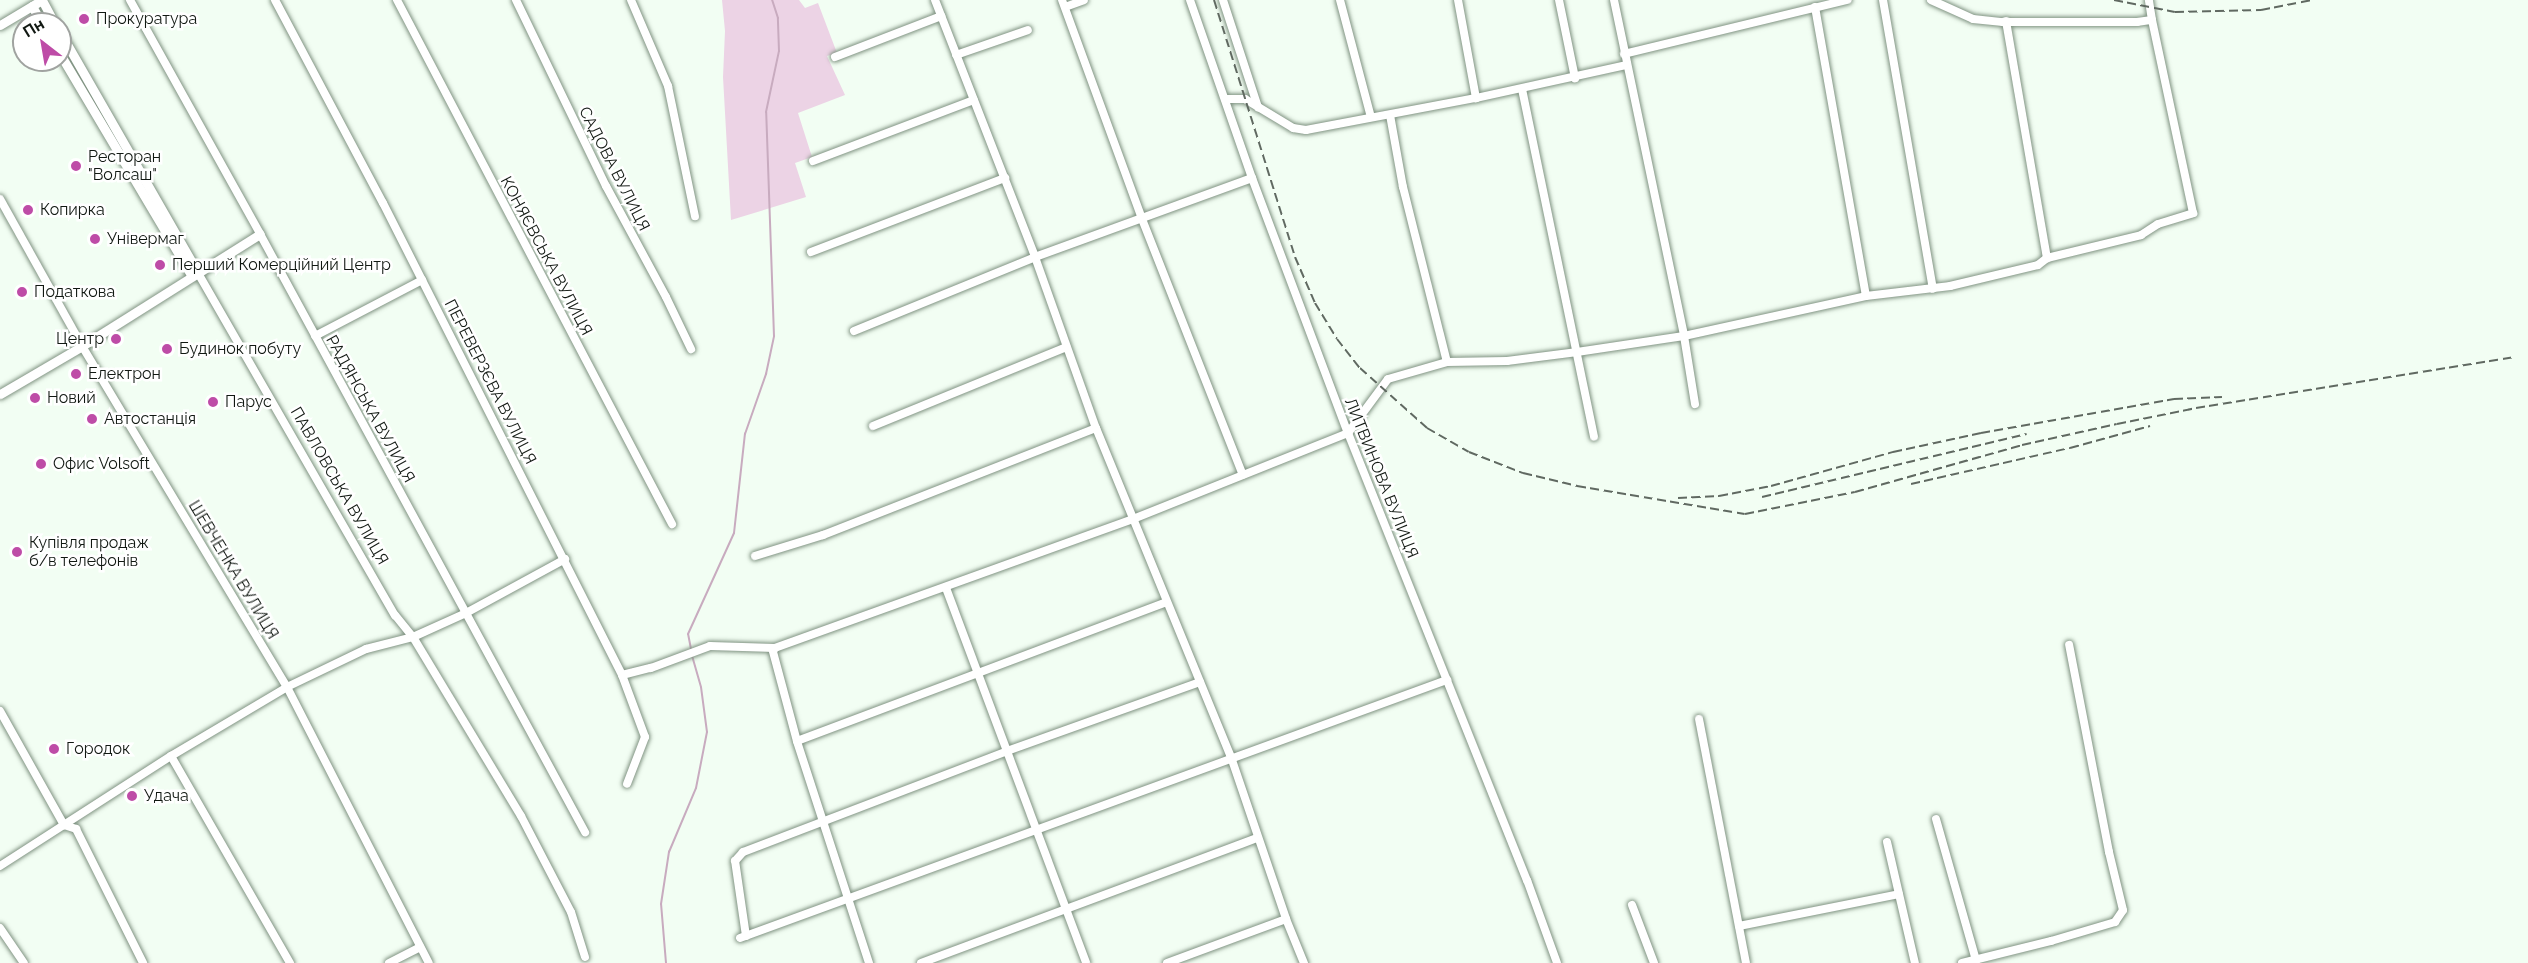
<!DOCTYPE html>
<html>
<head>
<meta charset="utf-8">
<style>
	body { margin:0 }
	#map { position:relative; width:2528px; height:963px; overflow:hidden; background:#f2fef3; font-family:Raleway,sans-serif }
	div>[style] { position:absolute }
	.green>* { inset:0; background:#ecd3e5 }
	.stream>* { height:2px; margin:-1px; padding:0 1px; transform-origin:1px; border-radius:1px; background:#c8abbf }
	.roads { filter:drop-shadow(0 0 2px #809382) drop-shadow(0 0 2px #809382) }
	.minor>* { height:8px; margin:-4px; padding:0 4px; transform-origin:4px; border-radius:4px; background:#fff }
	.tertiary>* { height:9px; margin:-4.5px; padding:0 4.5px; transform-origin:4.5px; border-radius:4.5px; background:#fff }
	.rail>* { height:2px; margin-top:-1px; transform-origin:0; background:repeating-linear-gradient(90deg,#606961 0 9px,transparent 0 13.5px) }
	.dots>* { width:16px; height:16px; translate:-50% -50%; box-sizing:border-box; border:3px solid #fff; border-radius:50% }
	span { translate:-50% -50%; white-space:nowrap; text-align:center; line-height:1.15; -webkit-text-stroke:5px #fff; paint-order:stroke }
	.poi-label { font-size:16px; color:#111812 }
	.left { translate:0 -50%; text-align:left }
	.right { translate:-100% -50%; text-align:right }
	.street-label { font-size:16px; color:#111812 }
	.north { position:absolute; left:12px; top:12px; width:60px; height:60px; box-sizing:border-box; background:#fff; border:2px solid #a0a3a0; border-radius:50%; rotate:329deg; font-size:16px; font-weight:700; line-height:24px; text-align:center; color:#111812 }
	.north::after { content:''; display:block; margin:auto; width:21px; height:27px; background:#be4ca7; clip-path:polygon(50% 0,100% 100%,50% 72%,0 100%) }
</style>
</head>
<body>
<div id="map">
	<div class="green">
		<i style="clip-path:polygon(722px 0,799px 0,805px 8px,818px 3px,837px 53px,827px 56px,845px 95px,798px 113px,812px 157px,795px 163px,806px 197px,731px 220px,723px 77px,725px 31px)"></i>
	</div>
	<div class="stream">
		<i style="left:691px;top:649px;width:15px;rotate:-101deg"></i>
		<i style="left:688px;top:634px;width:111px;rotate:-65.5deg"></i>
		<i style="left:734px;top:533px;width:100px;rotate:-83.7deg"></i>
		<i style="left:745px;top:434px;width:64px;rotate:-70.7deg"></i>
		<i style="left:766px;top:374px;width:39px;rotate:-78deg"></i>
		<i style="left:774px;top:336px;width:224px;rotate:-92deg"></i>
		<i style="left:766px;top:112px;width:62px;rotate:-78deg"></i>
		<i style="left:779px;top:51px;width:33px;rotate:-92deg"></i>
		<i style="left:778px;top:18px;width:19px;rotate:-108deg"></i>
		<i style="left:666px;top:963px;width:59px;rotate:-94.8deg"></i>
		<i style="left:661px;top:904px;width:53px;rotate:-81.3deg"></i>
		<i style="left:669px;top:852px;width:69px;rotate:-67.1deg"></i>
		<i style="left:696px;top:788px;width:57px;rotate:-78.9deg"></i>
		<i style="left:707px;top:732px;width:45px;rotate:-97.6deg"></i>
		<i style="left:701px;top:687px;width:33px;rotate:-106deg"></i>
	</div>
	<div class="roads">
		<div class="minor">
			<i style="left:130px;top:0;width:268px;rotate:60.9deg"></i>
			<i style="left:260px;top:234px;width:681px;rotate:61.48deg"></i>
			<i style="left:275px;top:0;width:230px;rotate:62deg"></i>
			<i style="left:383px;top:203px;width:529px;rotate:63.14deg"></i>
			<i style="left:622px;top:675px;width:66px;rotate:69.6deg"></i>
			<i style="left:645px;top:737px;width:50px;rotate:111deg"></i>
			<i style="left:397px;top:0;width:592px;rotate:62.31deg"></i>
			<i style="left:516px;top:0;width:207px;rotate:64.2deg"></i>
			<i style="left:606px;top:186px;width:126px;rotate:61.6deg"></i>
			<i style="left:666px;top:297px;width:58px;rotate:64.3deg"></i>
			<i style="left:631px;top:0;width:94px;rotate:66.7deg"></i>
			<i style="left:668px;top:86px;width:133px;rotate:78.3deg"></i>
			<i style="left:935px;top:0;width:276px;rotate:68.7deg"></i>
			<i style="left:1035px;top:257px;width:182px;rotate:70.4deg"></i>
			<i style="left:1096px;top:428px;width:356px;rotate:67.7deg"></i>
			<i style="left:1231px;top:757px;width:171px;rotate:71.2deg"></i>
			<i style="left:1286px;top:919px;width:48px;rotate:67.8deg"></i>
			<i style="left:1062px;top:0;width:233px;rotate:69.9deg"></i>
			<i style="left:1142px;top:219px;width:275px;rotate:68.5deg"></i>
			<i style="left:1190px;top:0;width:188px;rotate:70.8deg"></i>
			<i style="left:1252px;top:178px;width:272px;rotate:69.4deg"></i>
			<i style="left:1348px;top:433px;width:482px;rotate:68.2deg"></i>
			<i style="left:1527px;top:880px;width:88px;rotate:70.1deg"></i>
			<i style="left:1223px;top:0;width:113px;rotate:71.9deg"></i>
			<i style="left:1340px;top:0;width:121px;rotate:75.2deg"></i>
			<i style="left:1458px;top:0;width:100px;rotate:79.6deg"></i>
			<i style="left:1559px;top:0;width:80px;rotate:78.4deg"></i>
			<i style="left:1614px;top:0;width:343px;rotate:78.2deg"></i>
			<i style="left:1684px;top:336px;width:69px;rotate:80.8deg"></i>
			<i style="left:1883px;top:0;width:293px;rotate:80.2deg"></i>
			<i style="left:1931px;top:0;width:46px;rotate:24.3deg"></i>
			<i style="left:1973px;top:19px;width:30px;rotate:6deg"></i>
			<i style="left:2003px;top:22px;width:134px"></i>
			<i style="left:2137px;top:22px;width:15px;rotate:-8deg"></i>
			<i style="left:2152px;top:20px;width:20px;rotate:-99deg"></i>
			<i style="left:1065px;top:7px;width:20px;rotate:-20deg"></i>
			<i style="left:1815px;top:7px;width:293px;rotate:80deg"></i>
			<i style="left:2006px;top:21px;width:241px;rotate:80.2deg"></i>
			<i style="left:1624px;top:54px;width:230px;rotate:-13.6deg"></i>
			<i style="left:956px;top:55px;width:76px;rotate:-19.1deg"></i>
			<i style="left:835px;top:57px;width:114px;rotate:-21.1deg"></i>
			<i style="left:1522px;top:89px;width:355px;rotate:78.3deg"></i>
			<i style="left:1227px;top:99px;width:18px"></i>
			<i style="left:1245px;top:99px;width:56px;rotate:31.1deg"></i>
			<i style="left:1293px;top:128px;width:13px;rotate:9deg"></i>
			<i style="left:1306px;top:130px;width:173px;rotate:-10.7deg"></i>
			<i style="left:1476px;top:98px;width:154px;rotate:-12.4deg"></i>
			<i style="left:1390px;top:115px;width:73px;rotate:79.8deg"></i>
			<i style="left:1403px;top:187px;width:180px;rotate:75.9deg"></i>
			<i style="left:813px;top:161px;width:172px;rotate:-20.8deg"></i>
			<i style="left:0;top:199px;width:168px;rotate:60.8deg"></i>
			<i style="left:82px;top:346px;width:398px;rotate:59deg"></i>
			<i style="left:287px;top:687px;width:310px;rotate:62.8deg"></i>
			<i style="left:811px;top:252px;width:208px;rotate:-20.9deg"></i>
			<i style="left:198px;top:273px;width:395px;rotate:60.1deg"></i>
			<i style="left:395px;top:615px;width:28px;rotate:51deg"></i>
			<i style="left:413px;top:637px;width:209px;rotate:58.9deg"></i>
			<i style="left:521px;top:816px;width:108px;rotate:62.5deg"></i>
			<i style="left:571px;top:912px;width:47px;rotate:72.7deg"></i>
			<i style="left:854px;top:331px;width:196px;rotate:-22.2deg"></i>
			<i style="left:1035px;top:257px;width:231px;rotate:-20deg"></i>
			<i style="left:315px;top:336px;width:121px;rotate:-27.6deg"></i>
			<i style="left:873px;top:426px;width:209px;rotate:-22.2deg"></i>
			<i style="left:755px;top:556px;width:71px;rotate:-17.2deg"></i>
			<i style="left:823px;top:535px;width:293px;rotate:-21.4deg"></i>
			<i style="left:946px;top:588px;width:400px;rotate:69.5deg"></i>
			<i style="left:772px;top:648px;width:96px;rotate:75deg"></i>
			<i style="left:622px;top:675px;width:30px;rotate:-14deg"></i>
			<i style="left:651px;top:668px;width:63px;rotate:-20.4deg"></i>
			<i style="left:710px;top:646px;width:65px;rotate:1.8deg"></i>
			<i style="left:775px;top:648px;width:381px;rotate:-19.8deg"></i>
			<i style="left:1133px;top:519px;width:232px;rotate:-21.8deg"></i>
			<i style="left:1348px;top:433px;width:67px;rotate:-53.5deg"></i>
			<i style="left:1388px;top:379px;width:61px;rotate:-16.1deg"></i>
			<i style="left:1447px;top:362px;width:60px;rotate:-1deg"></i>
			<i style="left:1507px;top:361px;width:71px;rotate:-7.3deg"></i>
			<i style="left:1577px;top:352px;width:108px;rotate:-8.5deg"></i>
			<i style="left:1684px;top:336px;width:186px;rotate:-12.4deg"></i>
			<i style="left:1866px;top:296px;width:85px;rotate:-6.8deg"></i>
			<i style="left:1950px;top:286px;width:90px;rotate:-13.4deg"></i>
			<i style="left:2038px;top:265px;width:11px;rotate:-38deg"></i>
			<i style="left:2047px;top:258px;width:97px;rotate:-13.7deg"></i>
			<i style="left:2141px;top:235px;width:20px;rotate:-33deg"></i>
			<i style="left:2158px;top:224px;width:37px;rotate:-17deg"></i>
			<i style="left:2193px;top:213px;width:197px;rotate:-102deg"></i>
			<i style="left:0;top:711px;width:131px;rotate:60.7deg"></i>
			<i style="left:64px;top:825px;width:13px;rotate:18deg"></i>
			<i style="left:76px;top:829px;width:150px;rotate:63.4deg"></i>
			<i style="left:1699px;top:719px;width:248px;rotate:79.1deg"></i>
			<i style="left:171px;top:756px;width:239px;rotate:60.1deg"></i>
			<i style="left:1936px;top:819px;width:147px;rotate:74.2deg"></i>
			<i style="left:1887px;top:842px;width:124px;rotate:77deg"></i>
			<i style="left:0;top:866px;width:203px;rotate:-32.8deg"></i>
			<i style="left:171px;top:756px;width:135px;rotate:-30.7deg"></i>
			<i style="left:287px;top:687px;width:88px;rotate:-25.7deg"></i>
			<i style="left:366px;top:649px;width:49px;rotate:-14.3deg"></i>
			<i style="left:413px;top:637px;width:58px;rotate:-24.4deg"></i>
			<i style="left:466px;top:613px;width:113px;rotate:-28.6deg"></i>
			<i style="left:1632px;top:905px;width:62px;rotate:69.2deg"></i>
			<i style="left:1739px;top:926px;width:163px;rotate:-11.3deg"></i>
			<i style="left:0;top:928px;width:42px;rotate:55.6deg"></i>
			<i style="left:746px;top:936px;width:76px;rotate:-98.3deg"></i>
			<i style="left:735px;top:861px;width:12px;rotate:-48deg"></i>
			<i style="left:743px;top:852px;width:283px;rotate:-20.9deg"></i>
			<i style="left:1007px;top:751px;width:205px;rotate:-19.7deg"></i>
			<i style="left:740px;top:938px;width:753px;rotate:-20.05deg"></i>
			<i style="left:389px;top:963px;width:35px;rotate:-27deg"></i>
			<i style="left:869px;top:963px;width:233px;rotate:-108deg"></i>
			<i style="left:797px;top:741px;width:395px;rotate:-20.6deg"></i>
			<i style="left:921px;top:963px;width:359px;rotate:-20.4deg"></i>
			<i style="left:1167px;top:963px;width:127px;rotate:-20.3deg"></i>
			<i style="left:1962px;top:963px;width:92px;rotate:-13.9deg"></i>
			<i style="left:2051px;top:941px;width:67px;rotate:-16.5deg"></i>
			<i style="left:2115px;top:922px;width:14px;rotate:-56deg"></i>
			<i style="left:2123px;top:910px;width:60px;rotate:-103.6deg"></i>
			<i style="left:2109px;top:852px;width:211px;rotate:-100.9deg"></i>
		</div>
		<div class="tertiary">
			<i style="left:42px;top:0;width:27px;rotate:62deg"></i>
			<i style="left:32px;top:6px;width:21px;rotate:61deg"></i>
			<i style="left:0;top:25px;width:49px;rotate:-30.8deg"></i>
			<i style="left:60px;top:32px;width:278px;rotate:60.2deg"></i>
			<i style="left:60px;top:54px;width:258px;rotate:59.3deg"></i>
			<i style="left:0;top:394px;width:95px;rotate:-30.3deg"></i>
			<i style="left:82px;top:346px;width:210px;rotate:-32.2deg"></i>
		</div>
	</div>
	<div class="rail">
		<i style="left:1214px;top:0;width:269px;rotate:72.5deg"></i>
		<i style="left:1295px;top:257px;width:50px;rotate:66.5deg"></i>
		<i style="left:1315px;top:303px;width:42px;rotate:58.6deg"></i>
		<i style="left:1337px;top:339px;width:37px;rotate:52deg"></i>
		<i style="left:1360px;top:368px;width:90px;rotate:41.8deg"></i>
		<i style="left:1427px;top:428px;width:48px;rotate:29.7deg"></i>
		<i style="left:1469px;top:452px;width:58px;rotate:21.3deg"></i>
		<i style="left:1523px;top:473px;width:56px;rotate:13.5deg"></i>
		<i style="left:1577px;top:486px;width:170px;rotate:9.5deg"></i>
		<i style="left:1745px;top:514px;width:112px;rotate:-11.3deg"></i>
		<i style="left:1855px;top:492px;width:173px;rotate:-15.7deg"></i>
		<i style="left:2022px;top:445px;width:97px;rotate:-12.5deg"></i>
		<i style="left:2117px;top:424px;width:81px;rotate:-11.4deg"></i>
		<i style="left:2196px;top:408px;width:323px;rotate:-9.1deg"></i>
		<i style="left:2114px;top:0;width:62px;rotate:11.1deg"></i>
		<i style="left:2175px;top:12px;width:86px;rotate:-1.3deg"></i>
		<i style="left:2261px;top:10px;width:52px;rotate:-11.1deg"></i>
		<i style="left:1911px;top:484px;width:163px;rotate:-12.8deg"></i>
		<i style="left:2070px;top:448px;width:83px;rotate:-15.4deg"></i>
		<i style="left:1762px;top:497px;width:272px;rotate:-13.4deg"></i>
		<i style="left:1678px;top:498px;width:41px;rotate:-2.8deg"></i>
		<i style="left:1719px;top:496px;width:53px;rotate:-10.9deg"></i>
		<i style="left:1771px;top:486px;width:127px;rotate:-15.6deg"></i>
		<i style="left:1893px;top:452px;width:90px;rotate:-12.2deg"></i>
		<i style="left:1981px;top:433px;width:196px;rotate:-10deg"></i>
		<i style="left:2174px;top:399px;width:48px;rotate:-2.4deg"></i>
	</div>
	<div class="dots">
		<i style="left:84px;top:19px;background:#be4ca7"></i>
		<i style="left:76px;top:166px;background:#be4ca7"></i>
		<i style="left:28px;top:210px;background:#be4ca7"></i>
		<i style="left:95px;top:239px;background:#be4ca7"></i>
		<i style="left:160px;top:265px;background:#be4ca7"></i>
		<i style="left:22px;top:292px;background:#be4ca7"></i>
		<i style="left:116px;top:339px;background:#be4ca7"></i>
		<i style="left:167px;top:349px;background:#be4ca7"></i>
		<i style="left:76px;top:374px;background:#be4ca7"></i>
		<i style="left:35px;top:398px;background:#be4ca7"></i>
		<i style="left:213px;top:402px;background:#be4ca7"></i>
		<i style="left:92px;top:419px;background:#be4ca7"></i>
		<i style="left:41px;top:464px;background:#be4ca7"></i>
		<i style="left:17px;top:552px;background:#be4ca7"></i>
		<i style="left:54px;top:749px;background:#be4ca7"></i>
		<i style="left:132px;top:796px;background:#be4ca7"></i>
	</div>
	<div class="poi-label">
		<span class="left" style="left:96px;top:19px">Прокуратура</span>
		<span class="left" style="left:88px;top:166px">Ресторан<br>"Волсаш"</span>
		<span class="left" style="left:40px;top:210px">Копирка</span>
		<span class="left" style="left:107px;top:239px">Універмаг</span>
		<span class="left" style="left:172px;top:265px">Перший Комерційний Центр</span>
		<span class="left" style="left:34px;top:292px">Податкова</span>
		<span class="right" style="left:104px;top:339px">Центр</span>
		<span class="left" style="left:179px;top:349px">Будинок побуту</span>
		<span class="left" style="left:88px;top:374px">Електрон</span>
		<span class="left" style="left:47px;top:398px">Новий</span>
		<span class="left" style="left:225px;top:402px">Парус</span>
		<span class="left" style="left:104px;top:419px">Автостанція</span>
		<span class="left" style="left:53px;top:464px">Офис Volsoft</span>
		<span class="left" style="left:29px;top:552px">Купівля продаж<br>б/в телефонів</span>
		<span class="left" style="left:66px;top:749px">Городок</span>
		<span class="left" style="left:144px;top:796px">Удача</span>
	</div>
	<div class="street-label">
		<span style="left:614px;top:169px;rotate:63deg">САДОВА ВУЛИЦЯ</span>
		<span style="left:546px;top:256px;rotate:62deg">КОНЯЄВСЬКА ВУЛИЦЯ</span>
		<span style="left:490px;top:382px;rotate:63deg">ПЕРЕВЕРЗЄВА ВУЛИЦЯ</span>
		<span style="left:370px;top:409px;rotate:61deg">РАДЯНСЬКА ВУЛИЦЯ</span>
		<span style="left:1381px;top:478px;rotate:68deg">ЛИТВИНОВА ВУЛИЦЯ</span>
		<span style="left:339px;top:486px;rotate:60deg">ПАВЛОВСЬКА ВУЛИЦЯ</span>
		<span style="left:233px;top:570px;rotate:59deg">ШЕВЧЕНКА ВУЛИЦЯ</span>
	</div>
	<div class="north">Пн</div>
</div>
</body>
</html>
